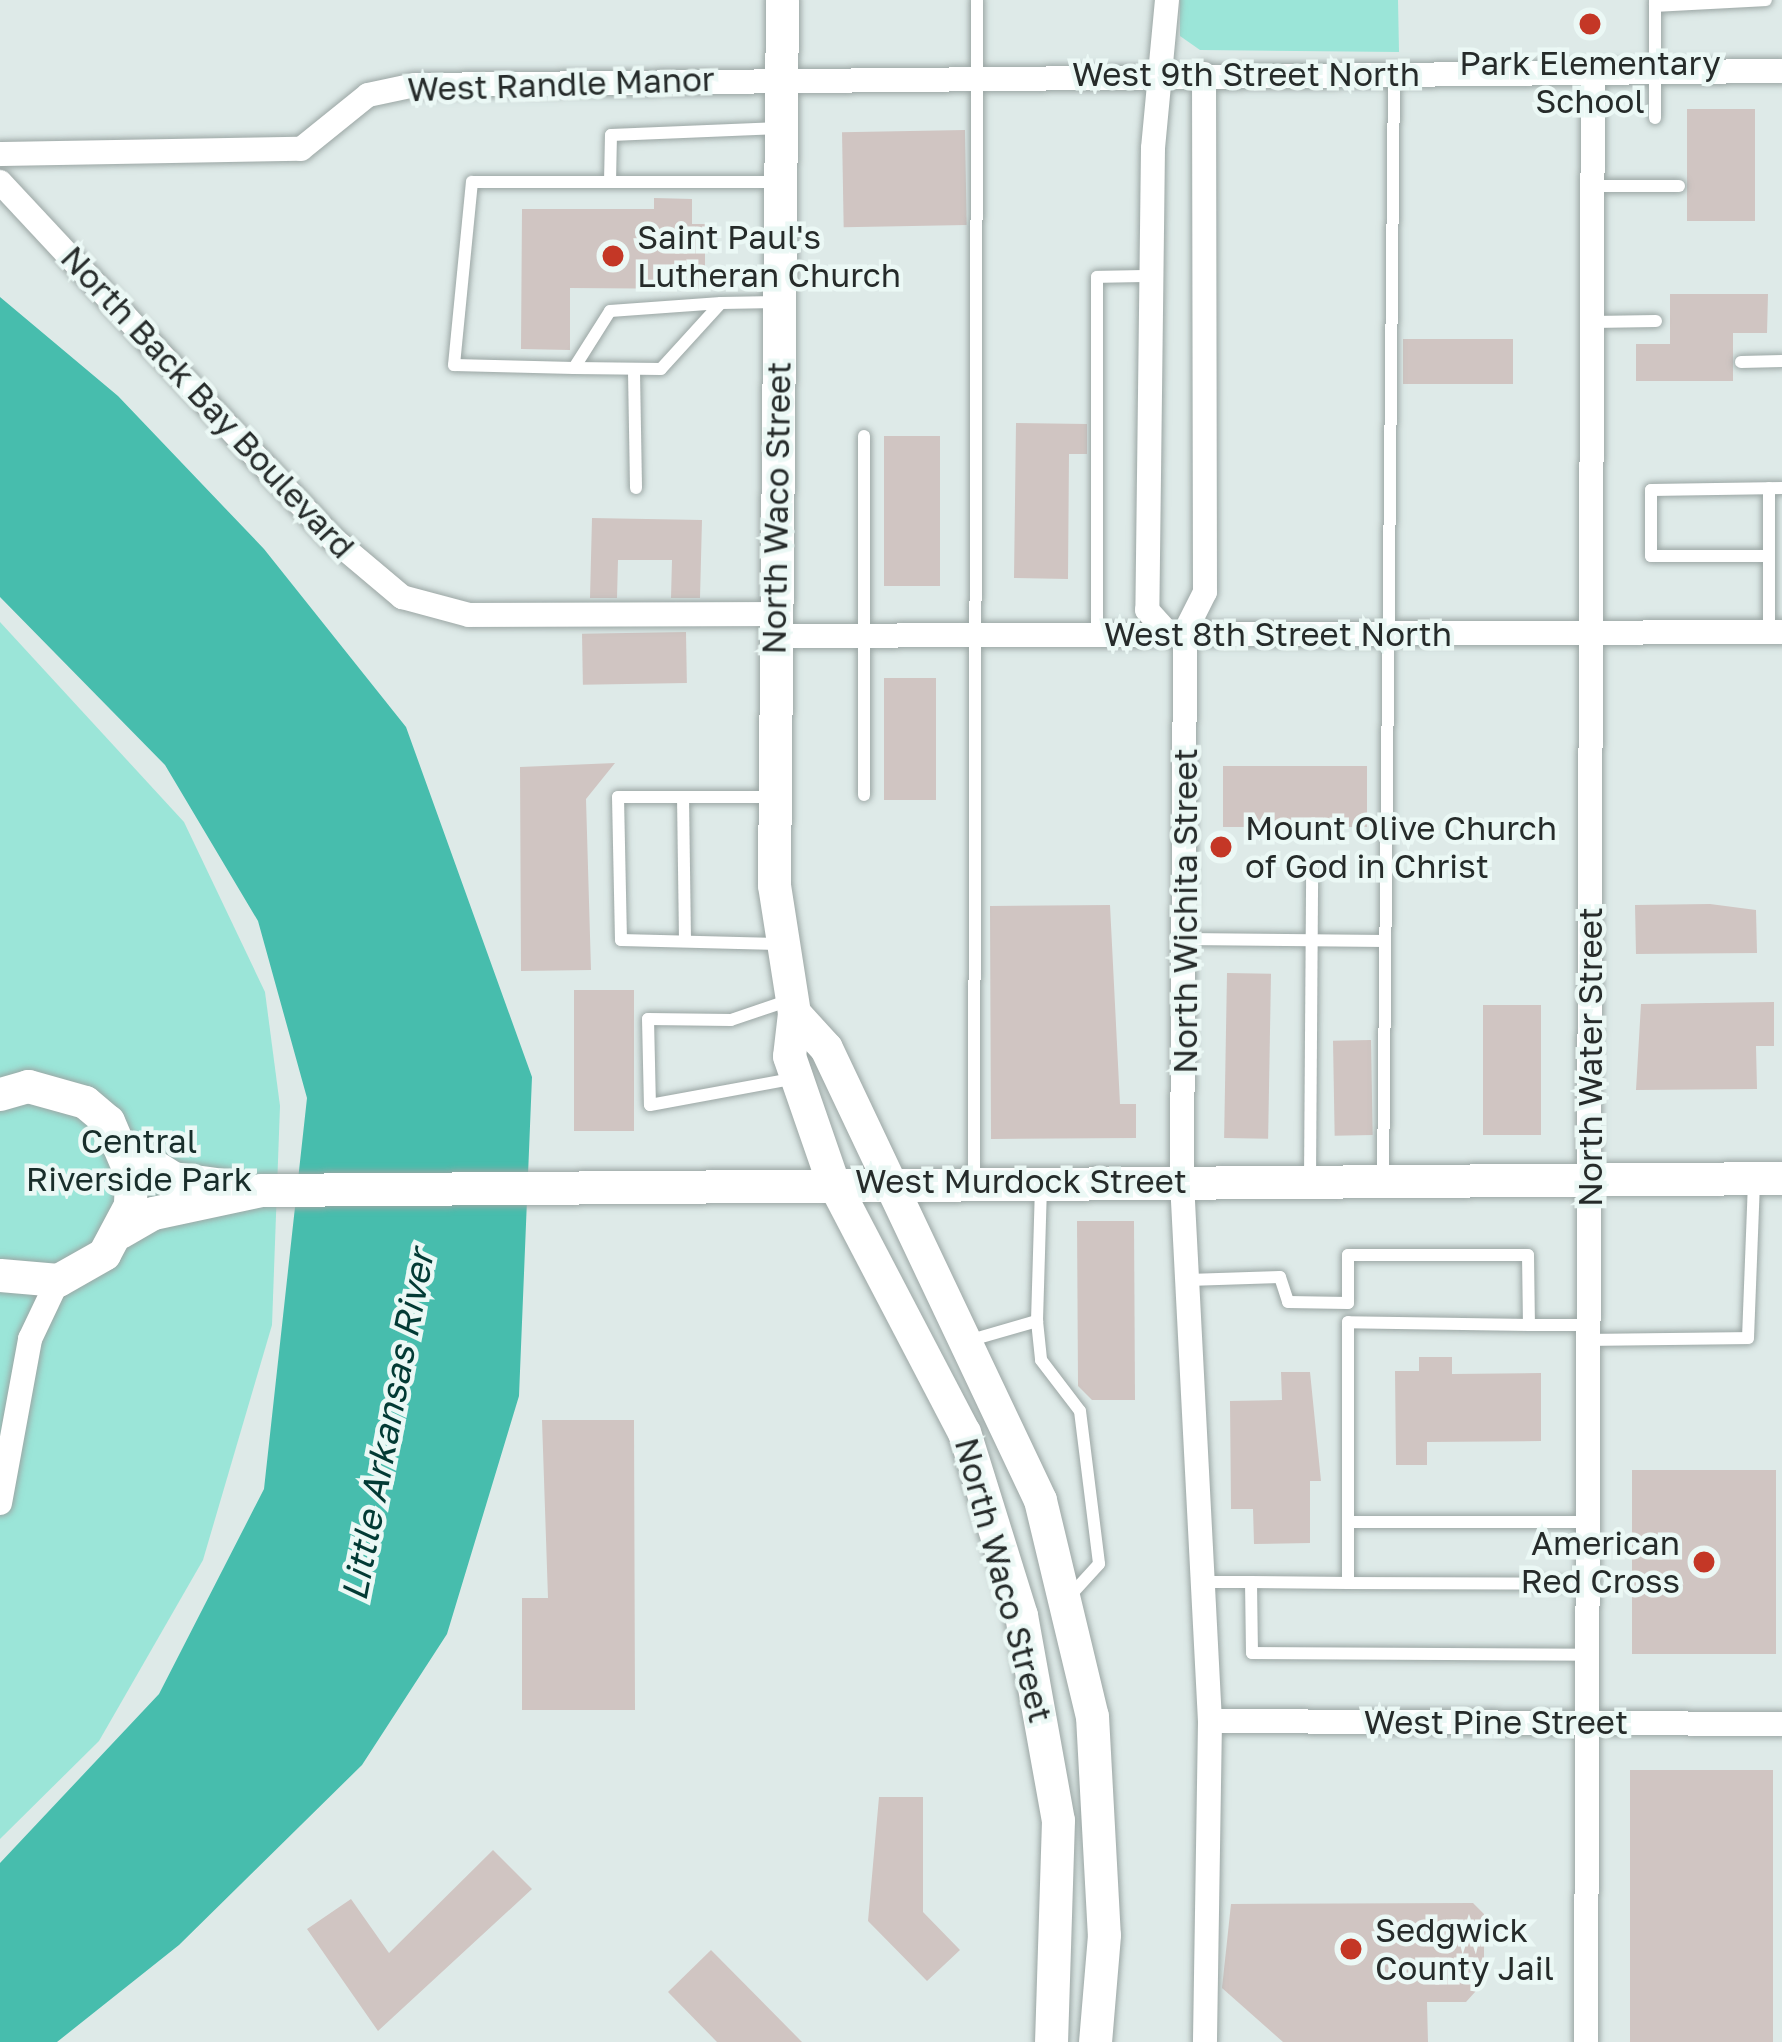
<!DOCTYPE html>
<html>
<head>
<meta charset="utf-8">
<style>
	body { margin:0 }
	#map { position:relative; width:1782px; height:2042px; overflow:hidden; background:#deeae8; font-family:"Golos Text",sans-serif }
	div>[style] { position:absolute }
	.green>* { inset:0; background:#9be5d8 }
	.water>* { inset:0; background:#47bdad }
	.building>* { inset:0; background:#d0c5c2; transform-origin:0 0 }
	.roads { filter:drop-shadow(0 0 3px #9ba6a4) drop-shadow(0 0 3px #9ba6a4) }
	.lane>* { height:12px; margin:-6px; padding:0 6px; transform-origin:6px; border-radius:6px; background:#fff }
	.street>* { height:24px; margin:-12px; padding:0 12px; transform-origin:12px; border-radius:12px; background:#fff }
	.secondary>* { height:33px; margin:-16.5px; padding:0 16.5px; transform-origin:16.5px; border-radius:16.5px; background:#fff }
	.dots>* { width:33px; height:33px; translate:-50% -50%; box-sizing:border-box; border:6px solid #ebf8f5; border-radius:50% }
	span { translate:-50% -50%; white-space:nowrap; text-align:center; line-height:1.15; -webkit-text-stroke:9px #ebf8f5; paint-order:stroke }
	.poi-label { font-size:33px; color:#262b2a }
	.left { translate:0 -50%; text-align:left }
	.right { translate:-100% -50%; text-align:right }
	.street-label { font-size:33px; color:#262b2a }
	.park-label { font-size:33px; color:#192e2b }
	.water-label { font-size:36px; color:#023a34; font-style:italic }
</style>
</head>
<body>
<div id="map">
	<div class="green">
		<i style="clip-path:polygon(1180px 0,1398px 0,1399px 52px,1200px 50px,1180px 36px)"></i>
		<i style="clip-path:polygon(0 622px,184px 822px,265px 992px,280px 1106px,272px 1325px,203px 1560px,99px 1741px,0 1839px)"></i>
	</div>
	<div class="water">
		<i style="clip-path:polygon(0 297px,118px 396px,264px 549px,406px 727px,532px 1077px,519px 1396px,447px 1634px,362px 1765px,179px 1945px,57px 2042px,0 2042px,0 1863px,159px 1694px,264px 1489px,307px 1098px,258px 921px,165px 765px,0 597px)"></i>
	</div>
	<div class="building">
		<i style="left:1687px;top:109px;width:68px;height:112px"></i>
		<i style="left:965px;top:130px;width:95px;height:123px;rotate:89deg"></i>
		<i style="clip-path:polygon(654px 198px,692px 199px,692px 224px,705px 224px,705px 289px,570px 288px,570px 350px,521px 349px,522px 209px,654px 209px)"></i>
		<i style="clip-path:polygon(1670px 294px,1768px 294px,1767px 333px,1733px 333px,1733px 381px,1636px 381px,1636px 344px,1670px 344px)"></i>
		<i style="left:1403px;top:339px;width:110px;height:45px"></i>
		<i style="clip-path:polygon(1016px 423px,1087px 424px,1087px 454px,1069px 454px,1068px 579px,1014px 578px)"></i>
		<i style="left:884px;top:436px;width:56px;height:150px"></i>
		<i style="clip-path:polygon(592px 518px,702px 520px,700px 598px,671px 598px,672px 560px,618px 560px,617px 598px,590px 598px)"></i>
		<i style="left:686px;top:632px;width:51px;height:104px;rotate:89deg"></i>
		<i style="left:936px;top:678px;width:122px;height:52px;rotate:90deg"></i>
		<i style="clip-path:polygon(615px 763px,586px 799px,591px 970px,521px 971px,520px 767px)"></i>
		<i style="left:1367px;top:766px;width:61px;height:144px;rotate:90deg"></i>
		<i style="clip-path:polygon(1710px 904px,1756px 910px,1757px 953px,1636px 954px,1635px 905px)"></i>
		<i style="clip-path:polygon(1110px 905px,1120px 1104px,1136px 1104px,1136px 1138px,991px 1139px,990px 906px)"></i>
		<i style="left:1227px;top:973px;width:44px;height:165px;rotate:1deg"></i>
		<i style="left:574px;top:990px;width:60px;height:141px"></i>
		<i style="clip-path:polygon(1774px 1002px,1774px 1046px,1756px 1046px,1757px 1089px,1636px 1090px,1641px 1004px)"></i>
		<i style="left:1541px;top:1005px;width:130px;height:58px;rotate:90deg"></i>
		<i style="left:1371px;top:1040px;width:95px;height:38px;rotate:89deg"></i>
		<i style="clip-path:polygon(1077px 1221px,1134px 1221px,1135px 1400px,1092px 1400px,1078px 1386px)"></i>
		<i style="clip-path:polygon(1419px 1357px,1452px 1357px,1452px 1374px,1541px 1373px,1541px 1441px,1427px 1442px,1427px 1465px,1396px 1465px,1395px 1371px,1419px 1371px)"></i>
		<i style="clip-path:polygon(1281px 1372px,1310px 1372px,1321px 1481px,1310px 1481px,1310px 1543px,1254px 1544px,1253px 1509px,1231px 1509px,1230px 1401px,1282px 1400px)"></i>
		<i style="clip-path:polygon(542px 1420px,634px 1420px,635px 1710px,522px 1710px,522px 1598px,548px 1598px)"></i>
		<i style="left:1632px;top:1470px;width:144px;height:184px"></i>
		<i style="left:1630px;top:1770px;width:143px;height:272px"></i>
		<i style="clip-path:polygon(879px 1797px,923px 1797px,923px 1912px,960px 1950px,927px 1981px,868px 1921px)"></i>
		<i style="clip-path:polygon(493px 1850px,532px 1889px,378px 2031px,307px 1929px,351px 1899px,389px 1953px)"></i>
		<i style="clip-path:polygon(1473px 1903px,1484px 1914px,1484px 1982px,1466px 2002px,1427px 2002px,1428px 2042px,1283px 2042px,1222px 1988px,1231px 1904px)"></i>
		<i style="clip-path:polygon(711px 1950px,802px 2042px,717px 2042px,668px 1992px)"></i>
	</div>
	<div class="roads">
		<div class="lane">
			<i style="left:1655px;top:0;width:118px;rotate:90deg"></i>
			<i style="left:1655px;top:6px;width:111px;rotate:-3.1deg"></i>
			<i style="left:610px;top:182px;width:47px;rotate:-88.8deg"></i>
			<i style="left:611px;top:135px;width:169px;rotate:-2.4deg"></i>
			<i style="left:1593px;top:186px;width:86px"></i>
			<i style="left:721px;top:303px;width:89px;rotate:132.3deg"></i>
			<i style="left:661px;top:369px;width:87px;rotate:-179.3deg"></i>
			<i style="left:574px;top:368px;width:67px;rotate:-57.7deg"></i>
			<i style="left:610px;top:311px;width:111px;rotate:-4.1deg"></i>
			<i style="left:721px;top:303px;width:56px;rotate:-1deg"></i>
			<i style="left:1593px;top:322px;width:63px;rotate:-0.9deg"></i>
			<i style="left:1741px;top:362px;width:41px;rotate:-1.4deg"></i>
			<i style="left:574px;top:368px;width:120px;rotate:-178.6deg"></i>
			<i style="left:454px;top:365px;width:184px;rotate:-84.4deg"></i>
			<i style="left:472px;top:182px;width:307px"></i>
			<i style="left:634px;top:372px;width:116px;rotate:89deg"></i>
			<i style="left:1769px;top:556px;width:68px;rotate:-90deg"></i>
			<i style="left:1769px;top:631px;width:75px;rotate:-90deg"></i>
			<i style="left:1769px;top:556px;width:118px;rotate:180deg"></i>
			<i style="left:1651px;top:556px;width:66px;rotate:-90deg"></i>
			<i style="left:1651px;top:490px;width:131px;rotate:-0.9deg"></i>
			<i style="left:1097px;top:634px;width:357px;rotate:-90deg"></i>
			<i style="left:1097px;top:277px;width:54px;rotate:-1.1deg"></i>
			<i style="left:864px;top:795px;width:359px;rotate:-90deg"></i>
			<i style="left:683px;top:797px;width:144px;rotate:89.2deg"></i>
			<i style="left:773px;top:797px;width:155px;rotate:180deg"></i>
			<i style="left:618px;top:797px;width:143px;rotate:88.8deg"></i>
			<i style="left:621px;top:940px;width:157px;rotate:1.5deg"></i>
			<i style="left:1186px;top:939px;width:199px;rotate:0.6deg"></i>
			<i style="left:790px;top:1000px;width:62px;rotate:161.3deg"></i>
			<i style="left:731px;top:1020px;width:83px;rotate:-179.3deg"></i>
			<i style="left:648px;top:1019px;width:86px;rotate:88.7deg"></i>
			<i style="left:650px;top:1105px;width:143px;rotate:-10.4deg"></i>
			<i style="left:1310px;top:1180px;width:311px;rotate:-89.6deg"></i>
			<i style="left:1383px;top:1180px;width:1107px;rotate:-89.43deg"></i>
			<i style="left:974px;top:1181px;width:1181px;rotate:-89.85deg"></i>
			<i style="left:1188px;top:1280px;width:92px;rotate:-1.9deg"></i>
			<i style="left:1280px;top:1277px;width:26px;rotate:72deg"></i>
			<i style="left:1288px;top:1302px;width:60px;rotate:1deg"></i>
			<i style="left:1348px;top:1303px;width:48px;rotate:-90deg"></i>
			<i style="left:1348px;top:1255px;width:180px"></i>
			<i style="left:1528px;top:1255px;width:70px;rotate:89.2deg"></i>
			<i style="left:1529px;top:1325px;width:181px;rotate:-179.1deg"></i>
			<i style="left:1348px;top:1322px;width:261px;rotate:90deg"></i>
			<i style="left:1348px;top:1583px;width:97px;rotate:-179.4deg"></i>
			<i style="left:1251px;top:1582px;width:71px;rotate:89.2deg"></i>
			<i style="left:1252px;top:1653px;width:334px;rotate:0.3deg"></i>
			<i style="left:1037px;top:1321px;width:136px;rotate:-88.3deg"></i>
			<i style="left:1529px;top:1325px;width:59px"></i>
			<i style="left:971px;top:1340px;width:69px;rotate:-16.1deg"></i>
			<i style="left:1037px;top:1321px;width:39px;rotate:84deg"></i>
			<i style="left:1041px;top:1360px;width:64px;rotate:52.6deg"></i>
			<i style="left:1080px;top:1411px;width:154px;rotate:82.9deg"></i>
			<i style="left:1099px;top:1564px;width:46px;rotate:132.4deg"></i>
			<i style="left:1590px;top:1340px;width:158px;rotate:-0.7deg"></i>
			<i style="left:1748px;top:1338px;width:158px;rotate:-87.8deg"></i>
			<i style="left:1348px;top:1522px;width:239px"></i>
			<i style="left:1202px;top:1582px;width:49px"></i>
			<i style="left:1348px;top:1583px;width:239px;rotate:0.2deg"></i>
		</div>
		<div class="street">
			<i style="left:1167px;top:0;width:149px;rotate:95.4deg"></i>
			<i style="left:1153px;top:148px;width:462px;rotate:90.7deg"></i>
			<i style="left:1147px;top:610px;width:31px;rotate:48deg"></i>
			<i style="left:1204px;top:74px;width:518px;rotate:89.89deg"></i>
			<i style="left:1205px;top:592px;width:45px;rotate:116.6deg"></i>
			<i style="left:1185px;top:632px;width:550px;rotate:90.31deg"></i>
			<i style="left:1182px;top:1182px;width:540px;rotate:87.03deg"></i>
			<i style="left:1210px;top:1721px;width:321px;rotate:90.9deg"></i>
			<i style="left:0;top:154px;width:301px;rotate:-1deg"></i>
			<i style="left:301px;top:149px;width:86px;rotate:-38.9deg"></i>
			<i style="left:368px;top:95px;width:48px;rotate:-12deg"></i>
			<i style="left:415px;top:85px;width:1367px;rotate:-0.59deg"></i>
			<i style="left:0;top:182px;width:487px;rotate:47deg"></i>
			<i style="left:332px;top:538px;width:92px;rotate:40.1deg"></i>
			<i style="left:402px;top:597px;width:69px;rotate:15deg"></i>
			<i style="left:469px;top:615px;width:305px;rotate:-0.2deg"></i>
			<i style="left:774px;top:636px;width:1008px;rotate:-0.23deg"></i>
			<i style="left:0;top:1503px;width:167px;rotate:-79.6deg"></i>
			<i style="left:30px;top:1339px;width:65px;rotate:-64.6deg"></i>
			<i style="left:1210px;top:1721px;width:572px;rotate:0.3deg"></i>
			<i style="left:1586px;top:2042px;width:1970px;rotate:-89.8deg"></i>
		</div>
		<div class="secondary">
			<i style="left:782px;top:0;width:885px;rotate:90.52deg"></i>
			<i style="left:774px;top:885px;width:130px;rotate:81.1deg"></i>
			<i style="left:794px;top:1013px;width:43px;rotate:96.6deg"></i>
			<i style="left:789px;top:1056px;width:131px;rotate:70.9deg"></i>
			<i style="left:832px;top:1180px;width:284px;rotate:62.4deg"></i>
			<i style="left:964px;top:1432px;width:192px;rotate:72.7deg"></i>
			<i style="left:1021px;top:1615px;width:208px;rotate:79.8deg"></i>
			<i style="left:1058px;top:1820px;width:222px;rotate:91.8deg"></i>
			<i style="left:794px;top:1013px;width:47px;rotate:47.6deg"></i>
			<i style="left:826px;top:1048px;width:500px;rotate:64.66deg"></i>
			<i style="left:1040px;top:1500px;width:222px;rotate:76.5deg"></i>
			<i style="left:1092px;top:1716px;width:219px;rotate:86.9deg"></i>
			<i style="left:1104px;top:1935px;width:107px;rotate:94.8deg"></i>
			<i style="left:0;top:1094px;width:29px;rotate:-16deg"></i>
			<i style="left:28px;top:1086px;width:59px;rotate:15.7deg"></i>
			<i style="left:85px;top:1102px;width:30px;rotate:40deg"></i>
			<i style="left:108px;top:1121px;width:59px;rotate:66.9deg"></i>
			<i style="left:131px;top:1175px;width:30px;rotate:92deg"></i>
			<i style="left:130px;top:1205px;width:55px;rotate:118deg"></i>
			<i style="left:104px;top:1254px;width:53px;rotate:150.5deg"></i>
			<i style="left:58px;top:1280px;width:58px;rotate:-175.1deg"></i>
			<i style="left:124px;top:1147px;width:58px;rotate:32.3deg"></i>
			<i style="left:173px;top:1178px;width:58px;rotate:8deg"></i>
			<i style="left:120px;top:1232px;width:38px;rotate:-30deg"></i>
			<i style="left:153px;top:1213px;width:110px;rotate:-12deg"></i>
			<i style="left:261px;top:1190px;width:1521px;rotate:-0.45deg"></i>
		</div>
	</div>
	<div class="dots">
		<i style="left:1590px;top:24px;background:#c43726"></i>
		<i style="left:613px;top:256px;background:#c43726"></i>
		<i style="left:1221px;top:847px;background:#c43726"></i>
		<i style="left:1704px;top:1562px;background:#c43726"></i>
		<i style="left:1351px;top:1949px;background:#c43726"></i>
	</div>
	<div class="poi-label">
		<span style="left:1590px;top:82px">Park Elementary<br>School</span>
		<span class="left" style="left:637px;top:256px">Saint Paul's<br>Lutheran Church</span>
		<span class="left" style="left:1245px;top:847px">Mount Olive Church<br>of God in Christ</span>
		<span class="right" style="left:1680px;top:1562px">American<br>Red Cross</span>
		<span class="left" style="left:1375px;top:1949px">Sedgwick<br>County Jail</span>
	</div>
	<div class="street-label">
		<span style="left:1246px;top:74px">West 9th Street North</span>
		<span style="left:561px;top:84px;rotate:-2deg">West Randle Manor</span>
		<span style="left:208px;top:402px;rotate:47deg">North Back Bay Boulevard</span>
		<span style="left:776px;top:508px;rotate:-89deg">North Waco Street</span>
		<span style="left:1278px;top:634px">West 8th Street North</span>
		<span style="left:1185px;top:911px;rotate:-90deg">North Wichita Street</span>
		<span style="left:1590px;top:1057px;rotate:-90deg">North Water Street</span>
		<span style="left:1021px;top:1181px">West Murdock Street</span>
		<span style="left:1004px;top:1580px;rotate:75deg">North Waco Street</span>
		<span style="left:1496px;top:1722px">West Pine Street</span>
	</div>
	<div class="park-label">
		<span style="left:139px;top:1160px">Central<br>Riverside Park</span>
	</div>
	<div class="water-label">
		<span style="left:387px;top:1425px;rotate:-79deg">Little Arkansas River</span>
	</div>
</div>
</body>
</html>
